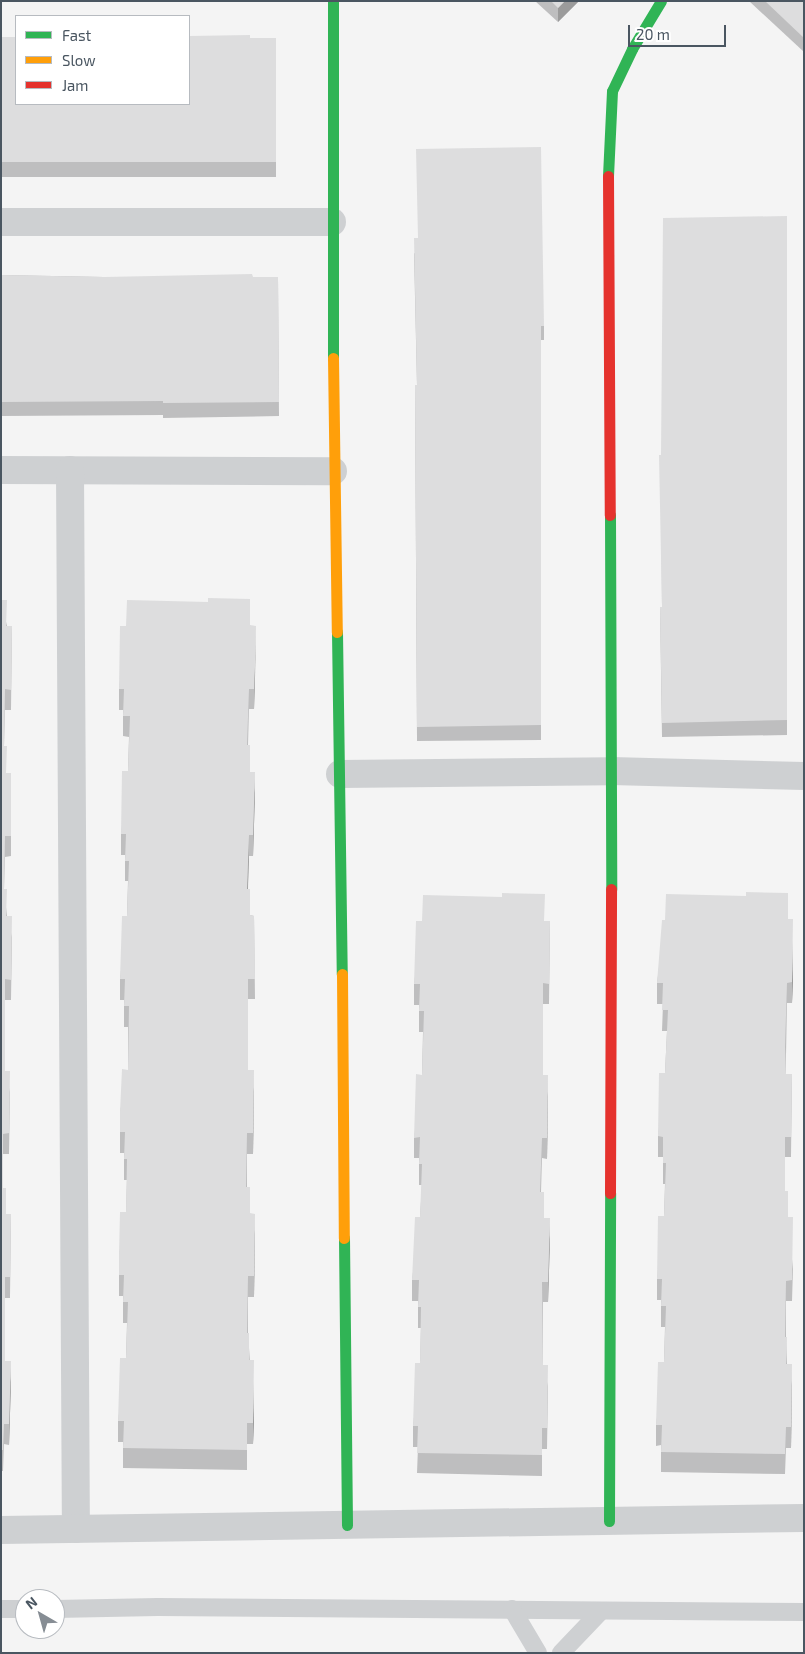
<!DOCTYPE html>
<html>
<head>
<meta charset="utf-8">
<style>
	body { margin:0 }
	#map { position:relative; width:805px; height:1654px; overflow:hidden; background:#f4f4f4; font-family:"Exo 2",sans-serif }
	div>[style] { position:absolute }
	.lane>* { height:18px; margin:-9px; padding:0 9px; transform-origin:9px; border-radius:9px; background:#ced0d2 }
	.street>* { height:28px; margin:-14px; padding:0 14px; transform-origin:14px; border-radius:14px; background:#ced0d2 }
	.fast>* { height:11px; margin:-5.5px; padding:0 5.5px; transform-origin:5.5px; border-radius:5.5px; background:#30b455 }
	.slow>* { height:11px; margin:-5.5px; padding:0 5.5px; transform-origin:5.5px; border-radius:5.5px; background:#ff9f0a }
	.jam>* { height:11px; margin:-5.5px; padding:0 5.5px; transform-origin:5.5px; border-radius:5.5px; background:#e5322d }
	.wall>* { inset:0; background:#bebebf }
	.shaded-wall>* { inset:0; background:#9b9b9b }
	.building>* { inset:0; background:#ddddde }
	span { translate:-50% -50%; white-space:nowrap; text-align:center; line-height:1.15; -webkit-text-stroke:5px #fff; paint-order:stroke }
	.frame { position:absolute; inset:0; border:2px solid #4a5661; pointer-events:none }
	.legend { position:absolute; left:15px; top:15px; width:175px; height:90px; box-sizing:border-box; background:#fff; border:1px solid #b7bbc0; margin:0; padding:6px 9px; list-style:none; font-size:15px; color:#4a5661 }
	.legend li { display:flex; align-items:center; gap:10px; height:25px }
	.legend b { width:25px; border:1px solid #b7bbc0 }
	.north { position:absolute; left:15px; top:1589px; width:50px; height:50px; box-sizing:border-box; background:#fff; border:1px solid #b7bbc0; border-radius:50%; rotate:322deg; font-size:14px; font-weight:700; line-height:20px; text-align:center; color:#4a5661 }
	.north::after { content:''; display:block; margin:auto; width:18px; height:22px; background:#868d94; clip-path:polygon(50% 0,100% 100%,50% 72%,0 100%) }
	.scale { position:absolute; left:628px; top:25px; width:98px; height:22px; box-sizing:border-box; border:2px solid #4a5661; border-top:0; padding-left:6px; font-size:15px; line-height:18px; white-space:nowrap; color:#4a5661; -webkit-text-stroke:4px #fff; paint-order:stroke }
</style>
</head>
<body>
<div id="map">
	<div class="lane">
		<i style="left:1px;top:1609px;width:24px"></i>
		<i style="left:55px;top:1609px;width:103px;rotate:-1.1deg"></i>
		<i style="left:158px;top:1607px;width:646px;rotate:0.44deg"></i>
		<i style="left:512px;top:1609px;width:51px;rotate:59.4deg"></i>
		<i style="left:561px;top:1653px;width:58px;rotate:-46.4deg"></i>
	</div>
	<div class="street">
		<i style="left:1px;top:222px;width:331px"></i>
		<i style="left:1px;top:470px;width:332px;rotate:0.2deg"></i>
		<i style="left:70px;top:470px;width:1059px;rotate:89.68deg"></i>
		<i style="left:340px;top:774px;width:271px;rotate:-0.6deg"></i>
		<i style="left:611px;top:771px;width:193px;rotate:1.5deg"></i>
		<i style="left:1px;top:1530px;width:803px;rotate:-0.86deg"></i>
	</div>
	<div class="fast">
		<i style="left:333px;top:1px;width:357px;rotate:90deg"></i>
		<i style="left:608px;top:176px;width:85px;rotate:-87.3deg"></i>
		<i style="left:612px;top:91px;width:47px;rotate:-64.5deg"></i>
		<i style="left:632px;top:49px;width:56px;rotate:-58.9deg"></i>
		<i style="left:610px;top:515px;width:374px;rotate:89.8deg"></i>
		<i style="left:337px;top:632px;width:342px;rotate:89.2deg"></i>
		<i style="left:344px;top:1238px;width:287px;rotate:89.4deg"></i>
		<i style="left:609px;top:1521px;width:328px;rotate:-89.8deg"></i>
	</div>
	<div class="slow">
		<i style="left:333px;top:358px;width:274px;rotate:89.2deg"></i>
		<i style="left:342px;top:974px;width:264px;rotate:89.6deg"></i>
	</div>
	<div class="jam">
		<i style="left:608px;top:176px;width:339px;rotate:89.7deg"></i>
		<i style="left:610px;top:1193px;width:304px;rotate:-89.8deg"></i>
	</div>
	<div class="wall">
		<i style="clip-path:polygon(535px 1px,579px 1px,558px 22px)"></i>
		<i style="clip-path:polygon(749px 1px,804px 1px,804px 52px)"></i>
		<i style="clip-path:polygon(1px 37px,250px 38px,276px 38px,276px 177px,1px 177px)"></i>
		<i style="clip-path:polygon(787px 216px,787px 735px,662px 737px,660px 607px,662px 607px,661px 455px)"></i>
		<i style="clip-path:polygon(414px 253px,544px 326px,544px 340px,541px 340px,541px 740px,417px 741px,415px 385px,417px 385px)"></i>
		<i style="clip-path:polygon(1px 275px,104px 277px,278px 277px,279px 416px,163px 418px,163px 415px,1px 416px)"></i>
		<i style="clip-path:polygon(1px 600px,7px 626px,12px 626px,11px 710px,5px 710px,4px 746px,6px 773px,11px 773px,11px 856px,5px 857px,4px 889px,7px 916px,12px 937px,11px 1000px,5px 1000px,5px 1071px,10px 1092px,9px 1154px,3px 1154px,3px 1188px,6px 1214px,11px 1214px,10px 1298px,5px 1298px,5px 1361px,11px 1382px,9px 1445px,4px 1444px,3px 1471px,1px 1471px)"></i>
		<i style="clip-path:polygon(208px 602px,250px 626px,255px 678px,254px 709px,249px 709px,248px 745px,250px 772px,255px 793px,253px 856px,249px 856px,248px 889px,250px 915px,254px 916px,255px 999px,248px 999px,248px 1070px,254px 1091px,253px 1154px,247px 1154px,247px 1187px,250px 1213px,255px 1234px,254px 1297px,248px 1297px,248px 1333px,254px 1422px,253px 1444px,247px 1444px,247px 1470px,123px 1468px,123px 1442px,118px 1442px,118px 1421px,126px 1358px,127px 1323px,123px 1323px,123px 1296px,119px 1296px,119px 1255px,126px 1212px,127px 1180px,124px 1180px,124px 1153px,120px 1153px,120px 1112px,128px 1070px,128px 1027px,124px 1027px,124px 1000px,120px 1000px,120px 979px,127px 916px,128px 881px,125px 881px,125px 855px,121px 855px,121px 834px,128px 771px,129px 737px,123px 736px,123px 710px,119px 710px,119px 689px,126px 626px)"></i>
		<i style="clip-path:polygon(788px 919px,793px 981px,792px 1003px,787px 1003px,786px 1055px,786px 1074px,792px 1074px,791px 1157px,785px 1157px,785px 1191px,793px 1269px,792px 1301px,786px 1301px,786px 1337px,787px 1364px,792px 1385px,791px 1448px,786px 1448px,785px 1474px,661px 1472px,661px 1445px,656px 1446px,656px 1425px,664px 1362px,665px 1327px,661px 1327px,661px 1300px,657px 1300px,657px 1279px,664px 1216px,665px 1184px,663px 1184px,663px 1157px,658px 1157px,658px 1136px,665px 1073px,667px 1031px,662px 1031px,663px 1004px,657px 1004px,657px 983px,665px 920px)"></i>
		<i style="clip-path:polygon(422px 921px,550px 921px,549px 1004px,543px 1004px,543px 1075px,548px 1096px,547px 1159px,542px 1158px,541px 1192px,544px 1218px,550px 1239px,548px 1302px,543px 1302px,543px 1365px,548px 1386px,547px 1449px,542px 1449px,542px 1476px,417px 1473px,418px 1447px,413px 1447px,413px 1426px,420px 1363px,421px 1328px,418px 1328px,418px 1301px,412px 1301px,412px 1280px,420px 1217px,422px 1185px,419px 1185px,419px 1158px,414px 1158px,414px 1138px,422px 1075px,423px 1032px,419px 1032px,419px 1005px,414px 1005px,414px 984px)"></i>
	</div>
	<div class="shaded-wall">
		<i style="clip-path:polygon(565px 1px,579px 1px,558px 22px,558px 8px)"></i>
		<i style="clip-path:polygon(256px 626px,255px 678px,254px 709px,254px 689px)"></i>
		<i style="clip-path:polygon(255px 772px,255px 793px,253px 856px,253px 835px)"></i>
		<i style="clip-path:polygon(249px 835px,249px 856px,247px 910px,247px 889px)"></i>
		<i style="clip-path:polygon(793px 940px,793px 981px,792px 1003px,792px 982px)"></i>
		<i style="clip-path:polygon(254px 1070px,254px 1091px,253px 1154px,253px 1133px)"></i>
		<i style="clip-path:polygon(548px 1075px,548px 1096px,547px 1159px,547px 1138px)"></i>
		<i style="clip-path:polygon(255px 1214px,255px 1234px,254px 1297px,254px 1276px)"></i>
		<i style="clip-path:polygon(550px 1218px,550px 1239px,548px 1302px,548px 1282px)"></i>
		<i style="clip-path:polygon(11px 1361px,11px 1382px,9px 1445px,9px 1424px)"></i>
		<i style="clip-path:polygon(792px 1364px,792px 1385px,791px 1448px,791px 1427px)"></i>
		<i style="clip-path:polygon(254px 1381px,254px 1422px,253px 1444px,253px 1423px)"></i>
	</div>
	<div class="building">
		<i style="clip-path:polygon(551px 1px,565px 1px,558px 8px)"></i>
		<i style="clip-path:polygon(765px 1px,804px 1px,804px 38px)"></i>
		<i style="clip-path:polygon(250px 35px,250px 38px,276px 38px,276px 162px,1px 162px,1px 37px,16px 37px,16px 104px,189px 104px,189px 36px)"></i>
		<i style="clip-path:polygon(541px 147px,544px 326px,541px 326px,541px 725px,417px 727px,415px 385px,417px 385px,414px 238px,418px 238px,416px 149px)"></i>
		<i style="clip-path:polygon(787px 216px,787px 720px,662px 723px,660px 607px,662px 607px,659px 455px,661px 455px,663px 218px)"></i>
		<i style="clip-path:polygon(252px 274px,253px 277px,278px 277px,279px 402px,163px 403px,163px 401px,1px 402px,1px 275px,104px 277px)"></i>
		<i style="clip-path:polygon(208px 598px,250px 599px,250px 625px,256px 626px,254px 689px,249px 689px,247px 745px,250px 745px,250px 772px,255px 772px,253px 835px,249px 835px,247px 889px,250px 889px,250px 915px,254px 916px,255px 979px,248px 979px,248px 1070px,254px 1070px,253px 1133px,247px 1133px,246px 1187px,250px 1187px,250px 1213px,255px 1214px,254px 1276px,248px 1276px,247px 1333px,249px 1333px,249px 1360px,254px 1360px,253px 1423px,247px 1423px,247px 1450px,123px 1448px,124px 1421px,118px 1421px,120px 1358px,126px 1358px,128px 1302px,123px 1302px,124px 1275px,119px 1275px,119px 1255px,120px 1212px,126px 1212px,127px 1159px,124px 1159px,125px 1132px,120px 1132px,120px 1112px,122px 1069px,128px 1070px,129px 1006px,124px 1006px,125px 979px,120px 979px,122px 916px,127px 916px,129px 861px,125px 861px,126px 834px,121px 834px,122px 771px,128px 771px,130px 716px,123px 716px,124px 689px,119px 689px,120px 626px,126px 626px,127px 600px,208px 602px)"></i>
		<i style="clip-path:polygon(1px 600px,7px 600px,6px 626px,12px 626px,11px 690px,5px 689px,4px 746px,7px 746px,6px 773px,11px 773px,11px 836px,5px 836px,4px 889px,7px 889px,6px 916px,12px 916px,11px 980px,5px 979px,5px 1071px,10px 1071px,9px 1133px,3px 1134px,3px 1188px,6px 1188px,6px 1214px,11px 1214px,10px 1277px,5px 1277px,5px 1361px,11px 1361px,9px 1424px,4px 1424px,3px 1450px,1px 1450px)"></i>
		<i style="clip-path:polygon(746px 892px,788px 893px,788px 919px,793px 919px,792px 982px,787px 983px,785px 1047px,786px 1074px,792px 1074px,791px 1137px,785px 1137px,785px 1191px,788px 1191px,788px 1217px,793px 1217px,792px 1280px,786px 1281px,785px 1337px,787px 1337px,786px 1364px,792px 1364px,791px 1427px,786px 1427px,785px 1454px,661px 1452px,662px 1425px,656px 1425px,658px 1362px,664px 1362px,666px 1306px,661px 1306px,662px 1279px,657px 1279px,658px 1216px,664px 1216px,666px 1163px,663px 1163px,663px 1137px,658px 1136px,659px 1073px,665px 1073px,668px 1010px,662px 1010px,663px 983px,657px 983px,662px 920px,665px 920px,666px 894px,746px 896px)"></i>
		<i style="clip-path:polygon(502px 893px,545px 894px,544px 921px,550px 921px,549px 984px,543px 983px,543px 1075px,548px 1075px,547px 1138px,542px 1138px,540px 1192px,544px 1192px,544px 1218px,550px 1218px,548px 1282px,542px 1282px,543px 1365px,548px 1365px,547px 1428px,542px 1428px,542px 1455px,417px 1453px,418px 1426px,413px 1426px,415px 1363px,420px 1363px,421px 1307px,418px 1307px,419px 1280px,412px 1280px,415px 1217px,420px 1217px,422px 1164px,419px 1164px,420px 1137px,414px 1138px,416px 1074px,422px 1075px,424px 1011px,419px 1011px,420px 984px,414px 984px,416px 921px,422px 921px,423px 895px,502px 897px)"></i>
	</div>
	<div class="frame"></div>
	<ul class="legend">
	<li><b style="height:6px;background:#30b455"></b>Fast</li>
	<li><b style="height:6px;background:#ff9f0a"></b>Slow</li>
	<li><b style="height:6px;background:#e5322d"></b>Jam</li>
	</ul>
	<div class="north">N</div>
	<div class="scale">20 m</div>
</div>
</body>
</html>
